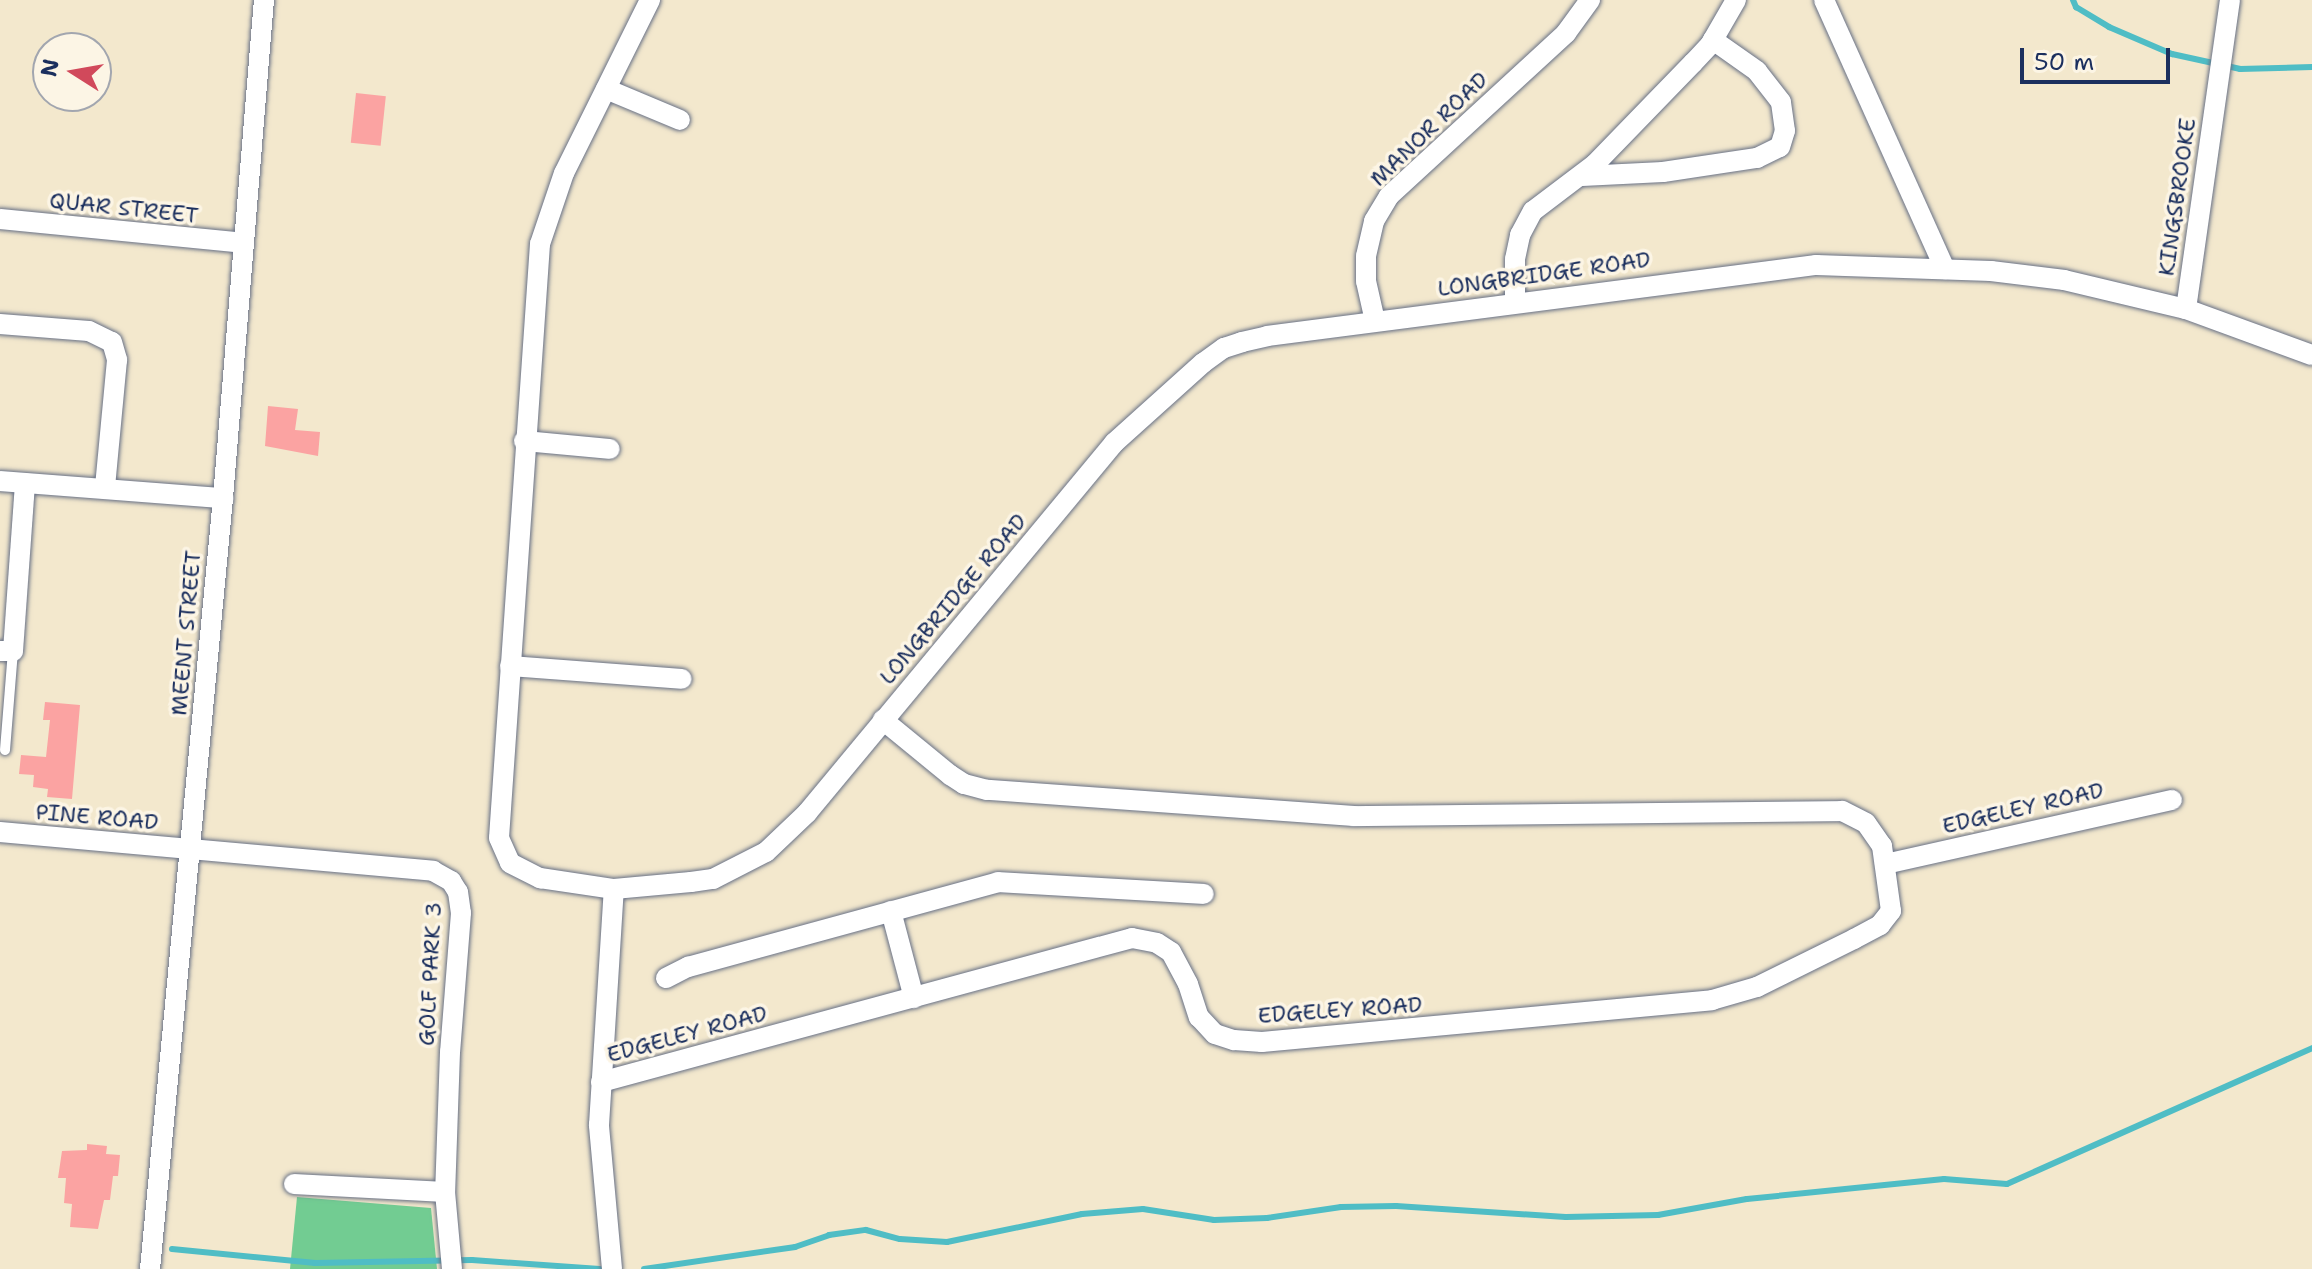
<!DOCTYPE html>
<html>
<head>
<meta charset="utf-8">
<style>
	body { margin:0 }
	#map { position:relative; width:2312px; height:1269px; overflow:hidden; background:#f3e8cd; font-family:"Shantell Sans",sans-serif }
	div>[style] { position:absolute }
	.green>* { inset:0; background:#72cc92 }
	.stream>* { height:6px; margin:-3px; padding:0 3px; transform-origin:3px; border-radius:3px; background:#4fbdc5 }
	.building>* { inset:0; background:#fba3a2; transform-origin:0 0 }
	.roads { filter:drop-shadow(0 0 2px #677085) drop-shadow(0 0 2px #677085) }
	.lane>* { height:10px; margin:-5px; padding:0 5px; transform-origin:5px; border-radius:5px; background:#fff }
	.street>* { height:20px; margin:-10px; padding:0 10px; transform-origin:10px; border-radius:10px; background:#fff }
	span { translate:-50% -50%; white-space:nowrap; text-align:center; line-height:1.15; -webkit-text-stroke:7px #fcf5e5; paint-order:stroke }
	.street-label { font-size:22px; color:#1b2f5e }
	.north { position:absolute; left:32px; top:32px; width:80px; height:80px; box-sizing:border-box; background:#fcf5e5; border:2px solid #a2a6af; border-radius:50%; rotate:281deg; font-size:22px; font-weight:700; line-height:32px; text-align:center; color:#1b2f5e }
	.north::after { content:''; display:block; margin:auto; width:28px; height:36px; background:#d1495b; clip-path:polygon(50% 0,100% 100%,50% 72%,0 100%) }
	.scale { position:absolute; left:2020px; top:48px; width:150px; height:36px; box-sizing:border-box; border:4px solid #1b2f5e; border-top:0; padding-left:10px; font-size:24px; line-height:28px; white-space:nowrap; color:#1b2f5e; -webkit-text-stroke:6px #fcf5e5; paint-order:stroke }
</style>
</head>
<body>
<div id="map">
	<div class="green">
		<i style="clip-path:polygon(297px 1197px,431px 1208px,437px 1269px,290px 1269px)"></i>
	</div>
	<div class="stream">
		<i style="left:2073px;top:0;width:8px;rotate:67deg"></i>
		<i style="left:2076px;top:7px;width:39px;rotate:31deg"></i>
		<i style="left:2109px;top:27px;width:69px;rotate:23.2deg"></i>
		<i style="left:2172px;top:54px;width:70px;rotate:12.4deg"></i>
		<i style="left:2240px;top:69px;width:72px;rotate:-1.6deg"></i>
		<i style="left:172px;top:1249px;width:144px;rotate:5.6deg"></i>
		<i style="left:315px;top:1263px;width:157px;rotate:-1.1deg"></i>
		<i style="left:472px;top:1260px;width:128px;rotate:4deg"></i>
		<i style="left:644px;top:1269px;width:153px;rotate:-8.3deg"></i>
		<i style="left:795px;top:1247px;width:36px;rotate:-19deg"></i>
		<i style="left:829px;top:1235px;width:37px;rotate:-8deg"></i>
		<i style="left:866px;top:1230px;width:35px;rotate:15deg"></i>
		<i style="left:900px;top:1239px;width:47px;rotate:3.7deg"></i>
		<i style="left:947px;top:1242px;width:138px;rotate:-11.7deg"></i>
		<i style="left:1082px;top:1214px;width:61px;rotate:-4.7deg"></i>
		<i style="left:1143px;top:1209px;width:72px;rotate:8.8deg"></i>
		<i style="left:1214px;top:1220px;width:53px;rotate:-2.2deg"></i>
		<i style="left:1267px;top:1218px;width:75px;rotate:-8.5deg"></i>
		<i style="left:1341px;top:1207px;width:55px;rotate:-1deg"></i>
		<i style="left:1396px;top:1206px;width:170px;rotate:3.7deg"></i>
		<i style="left:1566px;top:1217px;width:92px;rotate:-1.2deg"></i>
		<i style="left:1658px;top:1215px;width:90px;rotate:-10.2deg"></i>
		<i style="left:1747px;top:1199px;width:198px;rotate:-5.8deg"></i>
		<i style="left:1944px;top:1179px;width:63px;rotate:4.5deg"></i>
		<i style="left:2007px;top:1184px;width:334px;rotate:-24deg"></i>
	</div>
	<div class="building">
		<i style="left:356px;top:93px;width:30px;height:50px;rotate:6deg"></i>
		<i style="clip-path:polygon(268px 406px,298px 409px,295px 430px,320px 432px,318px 456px,265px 446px)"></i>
		<i style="clip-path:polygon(45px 702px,80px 705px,72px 799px,47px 797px,48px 789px,33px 787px,34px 775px,19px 774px,21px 755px,46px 757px,50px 720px,43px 720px)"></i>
		<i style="clip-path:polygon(87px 1144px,107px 1146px,106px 1154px,120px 1155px,118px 1176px,113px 1176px,110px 1200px,104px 1200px,98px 1229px,70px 1227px,72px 1204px,64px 1203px,66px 1178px,58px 1178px,62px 1151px,87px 1150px)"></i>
	</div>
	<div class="roads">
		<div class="lane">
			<i style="left:5px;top:750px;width:99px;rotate:-85.4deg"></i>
		</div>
		<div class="street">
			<i style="left:650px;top:0;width:193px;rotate:116.4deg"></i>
			<i style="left:564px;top:173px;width:75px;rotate:108.7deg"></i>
			<i style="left:540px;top:244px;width:595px;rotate:93.95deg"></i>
			<i style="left:499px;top:838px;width:27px;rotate:66deg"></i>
			<i style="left:510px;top:863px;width:34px;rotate:27deg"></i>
			<i style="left:540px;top:878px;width:75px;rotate:8.5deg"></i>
			<i style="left:614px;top:889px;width:77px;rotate:-5.2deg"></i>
			<i style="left:691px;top:882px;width:22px;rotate:-8deg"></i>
			<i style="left:713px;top:879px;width:59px;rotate:-27deg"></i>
			<i style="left:766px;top:852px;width:57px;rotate:-43.6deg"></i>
			<i style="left:807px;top:813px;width:481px;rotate:-50.3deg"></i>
			<i style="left:1114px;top:443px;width:120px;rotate:-42deg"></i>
			<i style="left:1203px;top:363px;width:26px;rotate:-36deg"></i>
			<i style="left:1224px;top:348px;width:19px;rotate:-18deg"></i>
			<i style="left:1242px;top:342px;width:26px;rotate:-13deg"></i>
			<i style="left:1267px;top:336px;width:554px;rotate:-7.37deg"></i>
			<i style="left:1816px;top:265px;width:175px;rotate:2deg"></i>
			<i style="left:1991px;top:271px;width:74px;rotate:7deg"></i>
			<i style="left:2064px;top:280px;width:125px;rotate:13.4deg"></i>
			<i style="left:2186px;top:309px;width:134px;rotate:20.1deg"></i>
			<i style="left:1824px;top:0;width:295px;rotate:65.8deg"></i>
			<i style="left:606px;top:89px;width:80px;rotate:22.7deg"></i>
			<i style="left:1582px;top:176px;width:81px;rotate:-2.8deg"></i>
			<i style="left:1663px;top:172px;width:95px;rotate:-8.5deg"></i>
			<i style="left:1757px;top:158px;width:25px;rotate:-26deg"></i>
			<i style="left:1780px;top:147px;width:17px;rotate:-73deg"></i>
			<i style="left:1785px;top:131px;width:29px;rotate:-98deg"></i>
			<i style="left:1781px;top:102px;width:39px;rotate:-128deg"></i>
			<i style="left:1757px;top:71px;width:54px;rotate:-144.8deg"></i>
			<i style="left:0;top:219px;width:244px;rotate:5.6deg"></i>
			<i style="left:1515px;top:303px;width:44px;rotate:-90deg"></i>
			<i style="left:1515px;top:259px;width:25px;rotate:-78deg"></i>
			<i style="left:1520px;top:235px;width:27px;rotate:-62deg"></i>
			<i style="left:1533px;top:211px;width:78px;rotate:-37.2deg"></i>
			<i style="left:1595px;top:164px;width:141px;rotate:-45.9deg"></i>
			<i style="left:1693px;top:63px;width:25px;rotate:-47deg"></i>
			<i style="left:1710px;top:45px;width:52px;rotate:-60deg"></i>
			<i style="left:2186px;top:309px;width:312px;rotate:-81.9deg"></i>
			<i style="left:1375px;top:321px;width:41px;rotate:-102.7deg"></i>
			<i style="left:1366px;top:281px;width:25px;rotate:-90deg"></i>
			<i style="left:1366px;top:256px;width:36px;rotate:-77deg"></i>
			<i style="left:1374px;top:221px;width:29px;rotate:-59deg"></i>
			<i style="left:1389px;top:196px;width:241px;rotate:-42.6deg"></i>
			<i style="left:1566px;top:33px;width:41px;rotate:-54deg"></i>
			<i style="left:0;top:324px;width:89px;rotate:4.5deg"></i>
			<i style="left:89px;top:331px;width:25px;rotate:26deg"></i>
			<i style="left:112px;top:342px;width:19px;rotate:74deg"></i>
			<i style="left:117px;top:360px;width:129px;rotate:95.4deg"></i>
			<i style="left:524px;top:441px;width:86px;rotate:5.3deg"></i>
			<i style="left:0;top:481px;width:224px;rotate:4.4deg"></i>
			<i style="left:0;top:651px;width:13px"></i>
			<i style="left:13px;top:651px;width:168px;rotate:-85.9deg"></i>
			<i style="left:510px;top:666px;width:172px;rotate:4.3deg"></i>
			<i style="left:0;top:832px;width:435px;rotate:5.1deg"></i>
			<i style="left:433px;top:871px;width:21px;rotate:29deg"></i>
			<i style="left:451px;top:881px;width:13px;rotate:58deg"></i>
			<i style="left:458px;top:892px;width:21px;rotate:82deg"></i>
			<i style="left:461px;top:913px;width:139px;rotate:94.5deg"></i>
			<i style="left:450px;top:1052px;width:140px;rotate:92deg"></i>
			<i style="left:445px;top:1192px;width:77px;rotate:84.8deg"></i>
			<i style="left:1885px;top:864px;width:294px;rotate:-12.6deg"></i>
			<i style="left:891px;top:911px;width:90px;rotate:75.2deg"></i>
			<i style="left:666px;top:978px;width:25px;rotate:-27deg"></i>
			<i style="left:688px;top:967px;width:321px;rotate:-15.3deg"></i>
			<i style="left:998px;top:882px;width:206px;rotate:3.3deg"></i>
			<i style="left:601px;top:1082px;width:550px;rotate:-15.17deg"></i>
			<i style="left:1132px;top:938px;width:25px;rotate:11deg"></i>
			<i style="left:1157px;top:943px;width:17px;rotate:33deg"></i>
			<i style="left:1171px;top:952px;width:36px;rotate:62deg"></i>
			<i style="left:1188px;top:984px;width:35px;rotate:72deg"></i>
			<i style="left:1199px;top:1017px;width:23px;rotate:47deg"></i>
			<i style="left:1215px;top:1034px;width:20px;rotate:18deg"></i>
			<i style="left:1234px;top:1040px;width:28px;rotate:4deg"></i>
			<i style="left:1262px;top:1042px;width:452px;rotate:-5.3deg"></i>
			<i style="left:1712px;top:1000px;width:47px;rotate:-16.1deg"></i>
			<i style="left:1757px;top:987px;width:108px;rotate:-26.3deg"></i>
			<i style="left:1854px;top:939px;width:30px;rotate:-28deg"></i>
			<i style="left:1880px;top:925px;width:18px;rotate:-52deg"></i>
			<i style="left:1891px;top:911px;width:66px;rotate:-97.9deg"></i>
			<i style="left:1882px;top:846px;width:28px;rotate:-125deg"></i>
			<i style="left:1866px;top:823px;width:27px;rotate:-153deg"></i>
			<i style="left:1842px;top:811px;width:488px;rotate:179.4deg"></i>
			<i style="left:1354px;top:816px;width:368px;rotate:-175.9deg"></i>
			<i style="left:987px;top:790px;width:24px;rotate:-165deg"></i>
			<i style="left:964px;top:784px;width:17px;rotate:-147deg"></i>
			<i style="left:950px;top:775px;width:87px;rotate:-140.6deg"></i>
			<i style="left:294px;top:1184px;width:151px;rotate:3deg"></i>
			<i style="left:150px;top:1269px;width:774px;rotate:-84.59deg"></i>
			<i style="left:223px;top:498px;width:500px;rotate:-85.3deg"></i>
			<i style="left:612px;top:1269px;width:145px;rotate:-95.2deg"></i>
			<i style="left:599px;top:1125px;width:236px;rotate:-86.4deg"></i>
		</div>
	</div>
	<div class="street-label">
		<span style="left:1429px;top:129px;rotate:-44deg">MANOR ROAD</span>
		<span style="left:2177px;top:197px;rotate:-82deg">KINGSBROOKE</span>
		<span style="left:124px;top:208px;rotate:6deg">QUAR STREET</span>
		<span style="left:1544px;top:274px;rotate:-8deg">LONGBRIDGE ROAD</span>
		<span style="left:953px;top:599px;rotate:-50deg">LONGBRIDGE ROAD</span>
		<span style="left:186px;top:633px;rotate:-85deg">MEENT STREET</span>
		<span style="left:2023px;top:808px;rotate:-13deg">EDGELEY ROAD</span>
		<span style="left:97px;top:817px;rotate:5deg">PINE ROAD</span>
		<span style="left:430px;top:974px;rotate:-87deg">GOLF PARK 3</span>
		<span style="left:1340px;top:1010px;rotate:-4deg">EDGELEY ROAD</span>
		<span style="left:687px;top:1034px;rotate:-15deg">EDGELEY ROAD</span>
	</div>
	<div class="north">N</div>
	<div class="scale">50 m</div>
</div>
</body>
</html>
